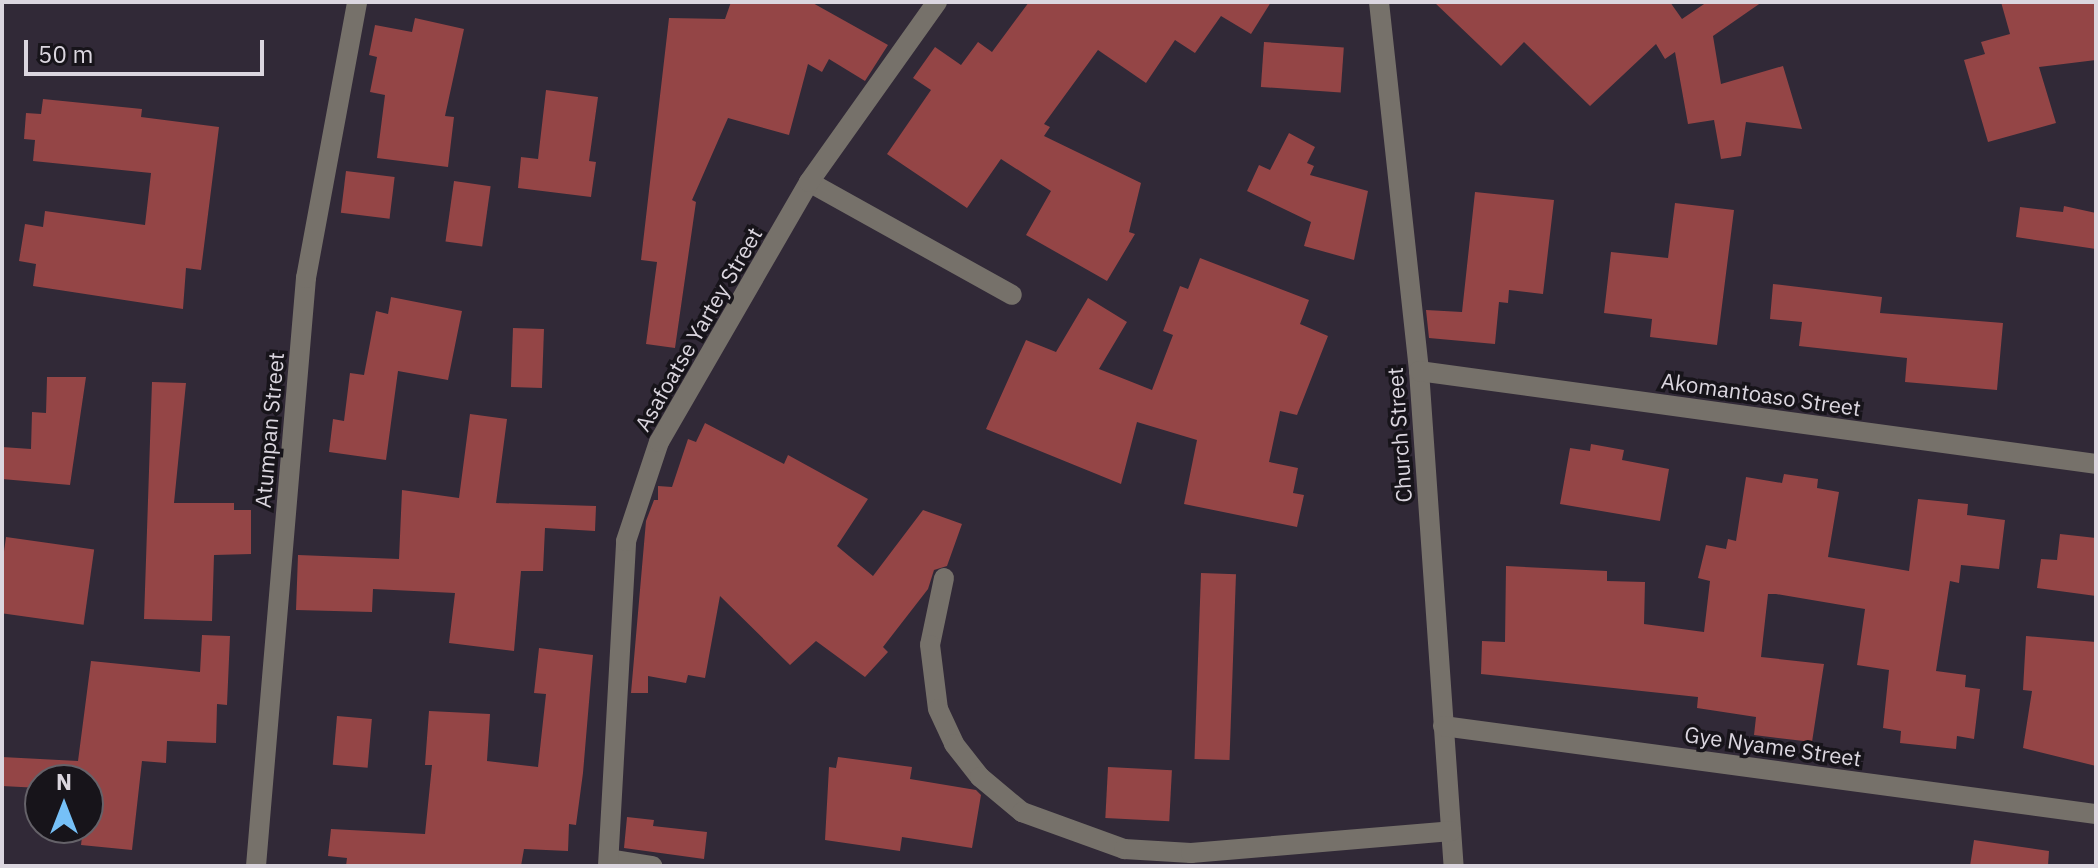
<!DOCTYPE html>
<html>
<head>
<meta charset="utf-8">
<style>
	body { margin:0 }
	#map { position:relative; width:2098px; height:868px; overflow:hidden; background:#312937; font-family:"IBM Plex Sans",sans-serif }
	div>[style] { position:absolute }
	.building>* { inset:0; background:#944546; transform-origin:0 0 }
	.minor>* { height:20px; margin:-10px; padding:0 10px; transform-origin:10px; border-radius:10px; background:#76716a }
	span { translate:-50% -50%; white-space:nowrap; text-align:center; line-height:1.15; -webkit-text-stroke:7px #17141a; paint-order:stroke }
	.street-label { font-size:22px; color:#dbd6df }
	.frame { position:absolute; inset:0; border:4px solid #dbd6df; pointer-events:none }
	.north { position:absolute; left:24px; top:764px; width:80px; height:80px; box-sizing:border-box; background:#17141a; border:2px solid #656269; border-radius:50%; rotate:0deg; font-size:22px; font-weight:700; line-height:32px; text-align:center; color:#dbd6df }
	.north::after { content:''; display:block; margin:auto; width:28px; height:36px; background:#76c0f7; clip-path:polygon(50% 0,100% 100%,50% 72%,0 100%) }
	.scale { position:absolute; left:24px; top:40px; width:240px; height:36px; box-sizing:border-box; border:4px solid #dbd6df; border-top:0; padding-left:10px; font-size:24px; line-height:28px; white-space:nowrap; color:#dbd6df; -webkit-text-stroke:6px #17141a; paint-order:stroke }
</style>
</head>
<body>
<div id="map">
	<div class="building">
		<i style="clip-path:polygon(731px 2px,811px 2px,888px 45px,865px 81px,829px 59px,822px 72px,808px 64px,789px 135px,728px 118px,692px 200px,696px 202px,675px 348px,646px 344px,657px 262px,641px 260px,669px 18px,725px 19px)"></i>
		<i style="clip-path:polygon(1029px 2px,1271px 2px,1251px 34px,1221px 16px,1195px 53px,1175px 40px,1146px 83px,1098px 50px,1044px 124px,1050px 127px,1044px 136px,1141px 183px,1129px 232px,1135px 234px,1107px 281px,1026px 235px,1051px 191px,1001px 159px,967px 208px,887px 154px,931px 90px,913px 78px,935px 47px,961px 65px,978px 42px,992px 52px)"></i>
		<i style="clip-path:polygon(1434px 2px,1670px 2px,1682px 19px,1707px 2px,1762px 2px,1713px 36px,1721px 84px,1783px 66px,1802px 129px,1746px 122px,1741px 156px,1721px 159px,1714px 120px,1688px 124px,1675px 52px,1665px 59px,1656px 44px,1590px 106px,1524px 42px,1501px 66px)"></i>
		<i style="clip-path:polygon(2001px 2px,2096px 2px,2096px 60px,2039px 67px,2056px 123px,1988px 142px,1964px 60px,1985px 54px,1981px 42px,2010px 34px)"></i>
		<i style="clip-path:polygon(415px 18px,464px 29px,445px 116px,454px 117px,448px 167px,377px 158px,385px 95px,370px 92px,377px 57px,369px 55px,375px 25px,412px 32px)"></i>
		<i style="left:1264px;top:42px;width:80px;height:45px;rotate:4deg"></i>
		<i style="clip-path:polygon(546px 90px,598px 97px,589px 161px,596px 162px,591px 197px,518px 188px,521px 157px,538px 159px)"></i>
		<i style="clip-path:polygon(43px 99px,142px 109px,141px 117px,219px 127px,201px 270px,186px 268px,183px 309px,33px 286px,36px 264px,19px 261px,25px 224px,43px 227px,45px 211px,145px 225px,151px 173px,33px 161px,35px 140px,24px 139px,26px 113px,41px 114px)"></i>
		<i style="clip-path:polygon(1289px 133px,1315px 147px,1307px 163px,1314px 166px,1310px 175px,1368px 191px,1354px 260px,1304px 246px,1311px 222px,1247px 191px,1259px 165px,1270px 170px)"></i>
		<i style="left:346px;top:171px;width:49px;height:42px;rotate:7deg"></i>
		<i style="left:454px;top:181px;width:37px;height:61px;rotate:8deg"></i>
		<i style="clip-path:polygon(1475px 192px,1554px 200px,1543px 294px,1509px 290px,1508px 303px,1499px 302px,1495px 344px,1429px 338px,1426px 310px,1462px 312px)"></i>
		<i style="clip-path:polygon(1675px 203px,1734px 210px,1717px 345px,1650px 337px,1652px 319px,1604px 313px,1611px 252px,1668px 258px)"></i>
		<i style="clip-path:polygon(2064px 206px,2096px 213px,2096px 249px,2016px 237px,2020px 207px,2063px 212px)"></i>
		<i style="clip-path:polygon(1200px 258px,1309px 300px,1300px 324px,1328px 336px,1297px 415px,1280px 411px,1269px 462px,1298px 468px,1293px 493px,1304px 495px,1297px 527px,1184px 504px,1197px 440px,1137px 422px,1121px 484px,986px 429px,1026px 340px,1056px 352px,1088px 298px,1127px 322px,1099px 369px,1152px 390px,1173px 335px,1163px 331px,1180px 286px,1188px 289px)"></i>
		<i style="clip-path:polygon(1773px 284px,1882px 297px,1880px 313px,2003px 323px,1997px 390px,1905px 382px,1907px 358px,1799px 346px,1802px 322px,1770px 319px)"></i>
		<i style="clip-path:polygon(391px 297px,462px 311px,448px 380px,398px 371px,386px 460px,329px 452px,333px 419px,344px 421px,350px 373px,364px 375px,376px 311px,388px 314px)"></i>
		<i style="left:513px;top:328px;width:31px;height:59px;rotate:2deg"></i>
		<i style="clip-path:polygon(47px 377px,86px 377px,70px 485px,2px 479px,2px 447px,31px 449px,32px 412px,46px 413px)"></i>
		<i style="clip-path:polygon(152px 382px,186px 383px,174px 503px,234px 503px,234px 510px,251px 510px,251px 554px,214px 555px,212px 621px,144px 619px)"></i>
		<i style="clip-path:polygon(470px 414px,507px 419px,496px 503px,596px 506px,595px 531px,545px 528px,543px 571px,521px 571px,514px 651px,449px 643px,455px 593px,373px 589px,372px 612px,296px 610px,298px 555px,399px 559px,402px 490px,459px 498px)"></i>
		<i style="clip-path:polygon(705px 423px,784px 464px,788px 455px,868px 499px,837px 546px,873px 576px,923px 510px,962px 524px,947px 566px,934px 570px,928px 589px,883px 647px,888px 652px,865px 677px,816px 641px,790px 665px,720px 596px,705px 678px,688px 675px,686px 683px,648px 676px,648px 693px,631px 693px,646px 521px,654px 500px,658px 500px,658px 486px,672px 487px,688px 439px,696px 442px)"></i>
		<i style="clip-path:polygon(1591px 444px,1624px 450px,1622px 460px,1669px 469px,1660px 521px,1560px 504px,1570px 448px,1590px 451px)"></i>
		<i style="clip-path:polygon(1784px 474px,1818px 479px,1817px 488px,1839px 492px,1828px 557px,1909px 571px,1918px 499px,1968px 504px,1967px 515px,2005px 520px,1999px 569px,1961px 565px,1959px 583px,1950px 581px,1936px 671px,1966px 675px,1965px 687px,1980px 689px,1974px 739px,1957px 736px,1956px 749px,1900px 743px,1901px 731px,1883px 728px,1889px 670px,1857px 665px,1865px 609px,1776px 594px,1768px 594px,1761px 657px,1824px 664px,1812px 742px,1754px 735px,1756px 717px,1697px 708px,1698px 697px,1481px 674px,1482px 641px,1505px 642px,1506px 566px,1607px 571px,1607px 581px,1645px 582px,1644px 624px,1704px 632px,1710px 581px,1698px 578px,1706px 545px,1726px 549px,1728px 539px,1736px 541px,1746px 477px,1782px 483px)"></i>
		<i style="clip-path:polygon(2060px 534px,2096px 538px,2096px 596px,2037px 588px,2041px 559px,2057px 560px)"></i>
		<i style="left:6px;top:537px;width:89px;height:76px;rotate:8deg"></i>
		<i style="left:1201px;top:573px;width:35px;height:186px;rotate:2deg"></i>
		<i style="clip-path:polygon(202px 635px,230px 636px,227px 705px,217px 704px,216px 743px,167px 741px,166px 763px,142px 761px,132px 850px,81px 845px,83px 828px,88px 828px,88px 780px,40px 780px,40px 788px,2px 786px,2px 757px,78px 761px,91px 661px,200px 672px)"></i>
		<i style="clip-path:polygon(2026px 636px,2096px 642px,2096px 766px,2023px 748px,2032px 691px,2023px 690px)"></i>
		<i style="clip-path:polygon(539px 648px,593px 655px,583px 773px,576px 825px,569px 824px,568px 851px,524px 849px,521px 866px,346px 866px,347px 858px,328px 856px,331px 829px,425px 834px,432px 765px,425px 765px,429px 711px,490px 714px,487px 761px,538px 767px,546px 694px,534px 693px)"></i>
		<i style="left:337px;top:716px;width:35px;height:49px;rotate:5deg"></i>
		<i style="clip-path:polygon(838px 757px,912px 767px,910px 779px,976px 790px,981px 795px,972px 848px,902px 837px,900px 851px,825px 840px,829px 767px,836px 768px)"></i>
		<i style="left:1108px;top:767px;width:64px;height:51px;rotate:3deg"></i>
		<i style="clip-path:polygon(627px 817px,654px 820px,653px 826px,707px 832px,704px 859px,624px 848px)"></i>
		<i style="clip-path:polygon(1974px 840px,2049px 851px,2048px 866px,1970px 866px)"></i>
	</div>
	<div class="minor">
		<i style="left:1379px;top:2px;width:371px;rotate:83.8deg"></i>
		<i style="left:1419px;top:371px;width:496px;rotate:86deg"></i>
		<i style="left:809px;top:182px;width:232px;rotate:29.1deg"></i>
		<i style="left:1419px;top:371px;width:683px;rotate:7.82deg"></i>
		<i style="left:944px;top:578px;width:68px;rotate:101.8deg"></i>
		<i style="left:930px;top:645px;width:64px;rotate:82.9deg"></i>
		<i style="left:938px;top:709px;width:38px;rotate:65deg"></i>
		<i style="left:954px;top:744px;width:42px;rotate:51.8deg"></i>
		<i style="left:980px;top:777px;width:55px;rotate:39.8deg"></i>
		<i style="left:1022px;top:812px;width:109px;rotate:19.9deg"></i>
		<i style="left:1124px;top:849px;width:67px;rotate:3.4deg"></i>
		<i style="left:1191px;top:853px;width:261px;rotate:-4.8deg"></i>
		<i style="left:1443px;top:726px;width:659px;rotate:7.68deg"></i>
		<i style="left:609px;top:859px;width:44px;rotate:9.2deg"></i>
		<i style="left:256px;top:866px;width:590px;rotate:-85.14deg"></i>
		<i style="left:306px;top:278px;width:281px;rotate:-79.5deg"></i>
		<i style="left:608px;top:866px;width:325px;rotate:-86.8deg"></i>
		<i style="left:626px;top:541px;width:104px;rotate:-71.6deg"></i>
		<i style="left:659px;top:442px;width:300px;rotate:-60deg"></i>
		<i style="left:809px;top:182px;width:221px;rotate:-54.6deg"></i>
	</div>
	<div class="street-label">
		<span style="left:698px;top:329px;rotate:-60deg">Asafoatse Yartey Street</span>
		<span style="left:1761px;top:394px;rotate:8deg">Akomantoaso Street</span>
		<span style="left:269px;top:430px;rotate:-85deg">Atumpan Street</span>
		<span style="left:1399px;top:435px;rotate:-94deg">Church Street</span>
		<span style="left:1773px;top:746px;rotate:8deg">Gye Nyame Street</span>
	</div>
	<div class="frame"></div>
	<div class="north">N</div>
	<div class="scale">50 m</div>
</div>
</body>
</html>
